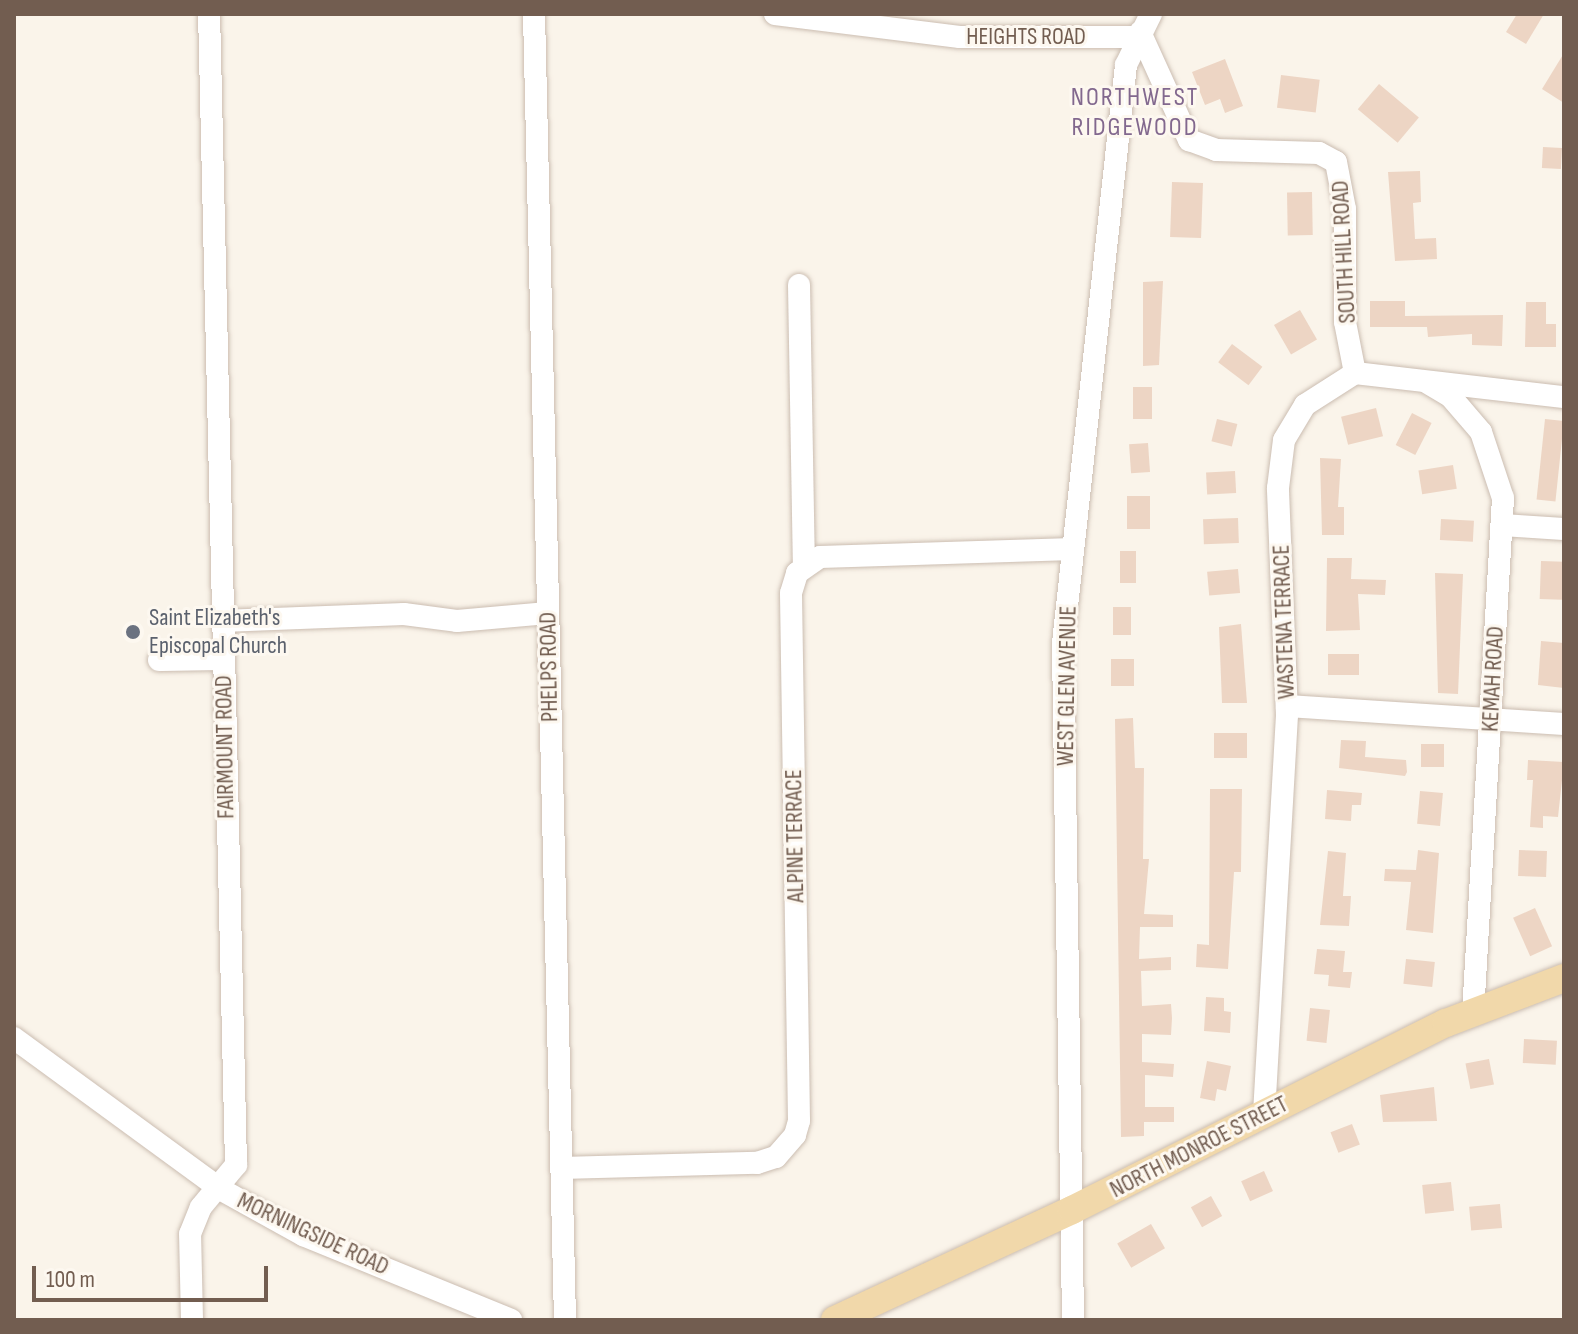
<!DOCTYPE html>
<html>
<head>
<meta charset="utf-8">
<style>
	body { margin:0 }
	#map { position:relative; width:1578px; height:1334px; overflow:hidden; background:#faf4ea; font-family:"Sofia Sans Condensed",sans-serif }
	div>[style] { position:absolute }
	.building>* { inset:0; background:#edd5c4; transform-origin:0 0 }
	.roads { filter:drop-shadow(0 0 2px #cbbdb1) drop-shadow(0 0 2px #cbbdb1) }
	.minor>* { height:22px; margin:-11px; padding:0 11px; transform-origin:11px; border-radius:11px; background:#fff }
	.major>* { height:28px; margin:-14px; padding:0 14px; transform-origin:14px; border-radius:14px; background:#f1d8aa }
	.dots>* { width:22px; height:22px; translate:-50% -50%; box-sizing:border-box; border:4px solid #fdf8f0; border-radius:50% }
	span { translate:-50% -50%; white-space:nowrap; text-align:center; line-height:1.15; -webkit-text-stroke:6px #fdf8f0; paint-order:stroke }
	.street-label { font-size:24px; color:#725d50 }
	.worship-label { font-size:24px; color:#5b616d }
	.left { translate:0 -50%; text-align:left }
	.neighbourhood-label { font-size:26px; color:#82688e; letter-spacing:2px }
	.frame { position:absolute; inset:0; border:16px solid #725d50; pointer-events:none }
	.scale { position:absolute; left:32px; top:1266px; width:236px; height:36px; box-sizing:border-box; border:4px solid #725d50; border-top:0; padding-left:10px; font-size:24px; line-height:28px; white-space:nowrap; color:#725d50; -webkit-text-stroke:6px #fdf8f0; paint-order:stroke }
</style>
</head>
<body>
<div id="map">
	<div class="building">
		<i style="clip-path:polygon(1517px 14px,1544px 14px,1526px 44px,1506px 32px)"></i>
		<i style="clip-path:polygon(1564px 53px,1564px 103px,1542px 89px)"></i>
		<i style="clip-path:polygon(1225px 59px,1243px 106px,1225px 113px,1220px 99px,1205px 105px,1192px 72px)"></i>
		<i style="left:1281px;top:75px;width:39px;height:33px;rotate:7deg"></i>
		<i style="left:1379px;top:84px;width:52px;height:33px;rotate:40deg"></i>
		<i style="left:1543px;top:147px;width:19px;height:21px;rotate:3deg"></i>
		<i style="clip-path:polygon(1420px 171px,1421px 202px,1413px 203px,1415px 239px,1436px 238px,1437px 259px,1395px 261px,1388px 172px)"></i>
		<i style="left:1172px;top:182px;width:31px;height:55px;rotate:2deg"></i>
		<i style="left:1312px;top:192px;width:43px;height:25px;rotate:89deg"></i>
		<i style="clip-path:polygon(1163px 281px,1159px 365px,1143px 366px,1143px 282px)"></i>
		<i style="clip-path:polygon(1370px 301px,1405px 301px,1405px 316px,1503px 315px,1502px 346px,1472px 345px,1472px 334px,1428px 337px,1427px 327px,1370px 327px)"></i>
		<i style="clip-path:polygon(1526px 302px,1546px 302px,1546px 324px,1556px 324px,1556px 347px,1525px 347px)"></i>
		<i style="left:1300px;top:310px;width:34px;height:30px;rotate:60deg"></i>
		<i style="left:1232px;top:344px;width:38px;height:23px;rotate:37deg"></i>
		<i style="left:1133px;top:387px;width:19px;height:32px"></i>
		<i style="left:1376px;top:408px;width:29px;height:36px;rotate:76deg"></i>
		<i style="left:1412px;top:413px;width:22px;height:36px;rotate:27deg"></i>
		<i style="left:1217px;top:419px;width:21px;height:23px;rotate:14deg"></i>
		<i style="left:1545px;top:419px;width:19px;height:81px;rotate:6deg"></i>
		<i style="left:1148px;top:443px;width:29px;height:19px;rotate:86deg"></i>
		<i style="clip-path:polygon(1320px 458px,1341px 459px,1338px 507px,1344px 507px,1344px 535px,1322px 535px)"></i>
		<i style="left:1453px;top:465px;width:24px;height:35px;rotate:81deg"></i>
		<i style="left:1235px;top:471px;width:22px;height:29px;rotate:87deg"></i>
		<i style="left:1150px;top:496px;width:33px;height:23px;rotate:90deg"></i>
		<i style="left:1238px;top:518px;width:25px;height:35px;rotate:88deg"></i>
		<i style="left:1441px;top:519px;width:33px;height:21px;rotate:3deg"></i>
		<i style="left:1120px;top:551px;width:16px;height:32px"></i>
		<i style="clip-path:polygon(1327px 558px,1352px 558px,1351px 579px,1386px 580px,1385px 595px,1358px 594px,1360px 630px,1326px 631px)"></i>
		<i style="left:1541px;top:561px;width:23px;height:38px;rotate:2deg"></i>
		<i style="left:1238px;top:569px;width:24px;height:31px;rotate:85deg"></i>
		<i style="clip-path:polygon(1435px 573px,1463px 574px,1458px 694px,1438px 693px)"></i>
		<i style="left:1113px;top:607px;width:18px;height:28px"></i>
		<i style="clip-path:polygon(1241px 624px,1247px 703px,1222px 703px,1219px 627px)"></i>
		<i style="clip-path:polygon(1541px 641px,1564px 643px,1564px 688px,1538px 685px)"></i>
		<i style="left:1328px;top:654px;width:31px;height:21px"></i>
		<i style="left:1111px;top:659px;width:23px;height:27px"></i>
		<i style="clip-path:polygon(1133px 718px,1135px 768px,1144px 768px,1143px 859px,1149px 859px,1144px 914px,1173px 915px,1173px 927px,1140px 927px,1139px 959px,1171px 957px,1171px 970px,1141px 971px,1142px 1006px,1171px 1004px,1172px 1018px,1171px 1035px,1142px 1034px,1142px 1062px,1174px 1064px,1173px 1077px,1145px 1075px,1145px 1107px,1174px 1107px,1174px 1122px,1144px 1122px,1144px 1136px,1121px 1137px,1115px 719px)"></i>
		<i style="left:1214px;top:733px;width:33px;height:25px"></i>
		<i style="clip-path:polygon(1341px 740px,1366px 741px,1365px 757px,1406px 760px,1407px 772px,1405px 776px,1339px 768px)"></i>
		<i style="left:1421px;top:744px;width:23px;height:23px"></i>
		<i style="clip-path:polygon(1528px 760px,1564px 762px,1558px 817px,1543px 816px,1543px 828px,1530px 827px,1533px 780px,1527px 780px)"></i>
		<i style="clip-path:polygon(1210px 789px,1242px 789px,1241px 872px,1234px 872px,1228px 969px,1196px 967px,1197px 944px,1209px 945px)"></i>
		<i style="clip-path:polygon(1327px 790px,1362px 793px,1361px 805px,1352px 805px,1351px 821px,1325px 819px)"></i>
		<i style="left:1420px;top:791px;width:23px;height:33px;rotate:5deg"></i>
		<i style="clip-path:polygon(1418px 850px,1439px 853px,1433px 933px,1406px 930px,1411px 882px,1384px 881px,1385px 869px,1416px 870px)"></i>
		<i style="left:1519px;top:850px;width:28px;height:26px;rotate:2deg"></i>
		<i style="clip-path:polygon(1328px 851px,1346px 853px,1343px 896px,1351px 896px,1349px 926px,1320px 925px)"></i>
		<i style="left:1535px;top:908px;width:42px;height:24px;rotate:66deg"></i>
		<i style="clip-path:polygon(1317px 949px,1345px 951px,1343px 972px,1352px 972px,1350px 988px,1328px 986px,1329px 975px,1314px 974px)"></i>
		<i style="left:1406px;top:959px;width:29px;height:25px;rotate:6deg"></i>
		<i style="clip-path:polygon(1206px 997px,1224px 998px,1224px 1011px,1231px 1012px,1230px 1033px,1204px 1031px)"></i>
		<i style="left:1310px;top:1008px;width:20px;height:33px;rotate:6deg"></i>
		<i style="left:1524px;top:1039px;width:33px;height:24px;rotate:3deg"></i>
		<i style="left:1489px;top:1059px;width:26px;height:24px;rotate:79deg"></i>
		<i style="clip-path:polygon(1207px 1061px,1231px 1066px,1226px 1091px,1217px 1089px,1215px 1101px,1200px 1098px)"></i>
		<i style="clip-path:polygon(1434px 1087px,1437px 1121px,1383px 1122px,1380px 1095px)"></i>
		<i style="left:1352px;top:1124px;width:22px;height:23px;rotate:69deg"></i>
		<i style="left:1264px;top:1171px;width:22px;height:25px;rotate:66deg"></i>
		<i style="left:1451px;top:1182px;width:29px;height:29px;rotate:84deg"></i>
		<i style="left:1211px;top:1196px;width:23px;height:23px;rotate:61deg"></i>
		<i style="left:1500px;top:1204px;width:24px;height:31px;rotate:85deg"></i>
		<i style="left:1151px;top:1224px;width:28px;height:39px;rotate:60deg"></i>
	</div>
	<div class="roads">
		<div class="minor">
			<i style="left:534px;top:14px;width:1306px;rotate:88.64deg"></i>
			<i style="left:775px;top:14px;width:186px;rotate:7.1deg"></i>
			<i style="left:960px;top:37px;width:176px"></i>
			<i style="left:1140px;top:32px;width:119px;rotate:65.6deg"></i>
			<i style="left:1189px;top:140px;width:29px;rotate:20deg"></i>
			<i style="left:1216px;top:150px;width:103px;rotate:1.7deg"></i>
			<i style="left:1319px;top:153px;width:19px;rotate:28deg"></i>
			<i style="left:1336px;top:162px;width:48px;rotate:79.2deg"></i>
			<i style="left:1345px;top:209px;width:113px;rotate:90deg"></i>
			<i style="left:1345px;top:322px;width:52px;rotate:78.9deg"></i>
			<i style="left:799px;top:285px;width:280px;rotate:89deg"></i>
			<i style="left:1428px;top:383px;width:27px;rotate:31deg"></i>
			<i style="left:1451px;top:397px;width:46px;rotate:49.4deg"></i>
			<i style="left:1481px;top:432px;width:70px;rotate:71.6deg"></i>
			<i style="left:1503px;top:498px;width:516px;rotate:93.33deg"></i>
			<i style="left:1502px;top:525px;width:62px;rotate:3.7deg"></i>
			<i style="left:222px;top:621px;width:182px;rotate:-2.2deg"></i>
			<i style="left:404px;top:614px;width:53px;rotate:7.5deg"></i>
			<i style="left:457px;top:621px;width:91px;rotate:-5deg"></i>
			<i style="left:159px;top:660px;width:64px;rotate:-0.9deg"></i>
			<i style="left:1287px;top:706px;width:278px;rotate:3.7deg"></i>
			<i style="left:14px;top:1038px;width:255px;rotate:36.2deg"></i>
			<i style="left:220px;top:1189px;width:95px;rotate:29deg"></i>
			<i style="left:303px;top:1235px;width:225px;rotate:22.2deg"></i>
			<i style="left:1264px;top:1114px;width:400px;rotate:-86.7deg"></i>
			<i style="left:1287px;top:715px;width:227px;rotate:-92.3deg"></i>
			<i style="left:1278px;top:488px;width:48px;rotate:-82.9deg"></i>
			<i style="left:1284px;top:440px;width:41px;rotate:-59deg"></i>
			<i style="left:1305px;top:405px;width:59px;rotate:-32.6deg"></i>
			<i style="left:1355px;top:373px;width:210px;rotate:6.6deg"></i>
			<i style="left:561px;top:1168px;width:196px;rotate:-1.5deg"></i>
			<i style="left:757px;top:1163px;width:20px;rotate:-18deg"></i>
			<i style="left:776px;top:1157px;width:29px;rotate:-49deg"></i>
			<i style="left:795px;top:1135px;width:15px;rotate:-74deg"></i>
			<i style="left:799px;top:1121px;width:528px;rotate:-90.87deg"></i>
			<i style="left:791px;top:593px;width:21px;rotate:-73deg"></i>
			<i style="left:797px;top:573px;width:28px;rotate:-35deg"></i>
			<i style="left:820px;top:557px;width:253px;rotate:-1.8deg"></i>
			<i style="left:192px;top:1320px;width:86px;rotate:-91.3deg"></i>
			<i style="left:190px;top:1234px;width:29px;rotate:-68deg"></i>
			<i style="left:201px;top:1207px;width:55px;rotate:-50.2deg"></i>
			<i style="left:236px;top:1165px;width:1151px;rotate:-91.34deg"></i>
			<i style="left:1073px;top:1320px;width:677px;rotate:-90.85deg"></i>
			<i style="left:1063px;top:643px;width:581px;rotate:-83.78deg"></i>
			<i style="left:1126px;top:65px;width:57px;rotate:-63.9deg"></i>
		</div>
		<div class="major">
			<i style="left:835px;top:1320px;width:261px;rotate:-24.9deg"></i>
			<i style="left:1072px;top:1210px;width:418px;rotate:-26.6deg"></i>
			<i style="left:1446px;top:1023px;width:126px;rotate:-20.9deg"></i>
		</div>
	</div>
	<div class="dots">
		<i style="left:133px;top:632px;background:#6b7280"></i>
	</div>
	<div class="street-label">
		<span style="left:1026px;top:37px">HEIGHTS ROAD</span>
		<span style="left:1344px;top:252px;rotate:-93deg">SOUTH HILL ROAD</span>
		<span style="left:1284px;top:622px;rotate:-92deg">WASTENA TERRACE</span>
		<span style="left:549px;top:667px;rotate:-91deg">PHELPS ROAD</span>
		<span style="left:1493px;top:679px;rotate:-87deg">KEMAH ROAD</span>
		<span style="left:1067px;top:686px;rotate:-89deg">WEST GLEN AVENUE</span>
		<span style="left:225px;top:747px;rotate:-91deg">FAIRMOUNT ROAD</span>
		<span style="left:795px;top:836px;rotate:-91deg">ALPINE TERRACE</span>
		<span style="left:1199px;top:1147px;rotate:-27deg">NORTH MONROE STREET</span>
		<span style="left:313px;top:1234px;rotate:25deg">MORNINGSIDE ROAD</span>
	</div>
	<div class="worship-label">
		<span class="left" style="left:149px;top:632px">Saint Elizabeth's<br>Episcopal Church</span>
	</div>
	<div class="neighbourhood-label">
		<span style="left:1135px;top:113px">NORTHWEST<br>RIDGEWOOD</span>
	</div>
	<div class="frame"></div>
	<div class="scale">100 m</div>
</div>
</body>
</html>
